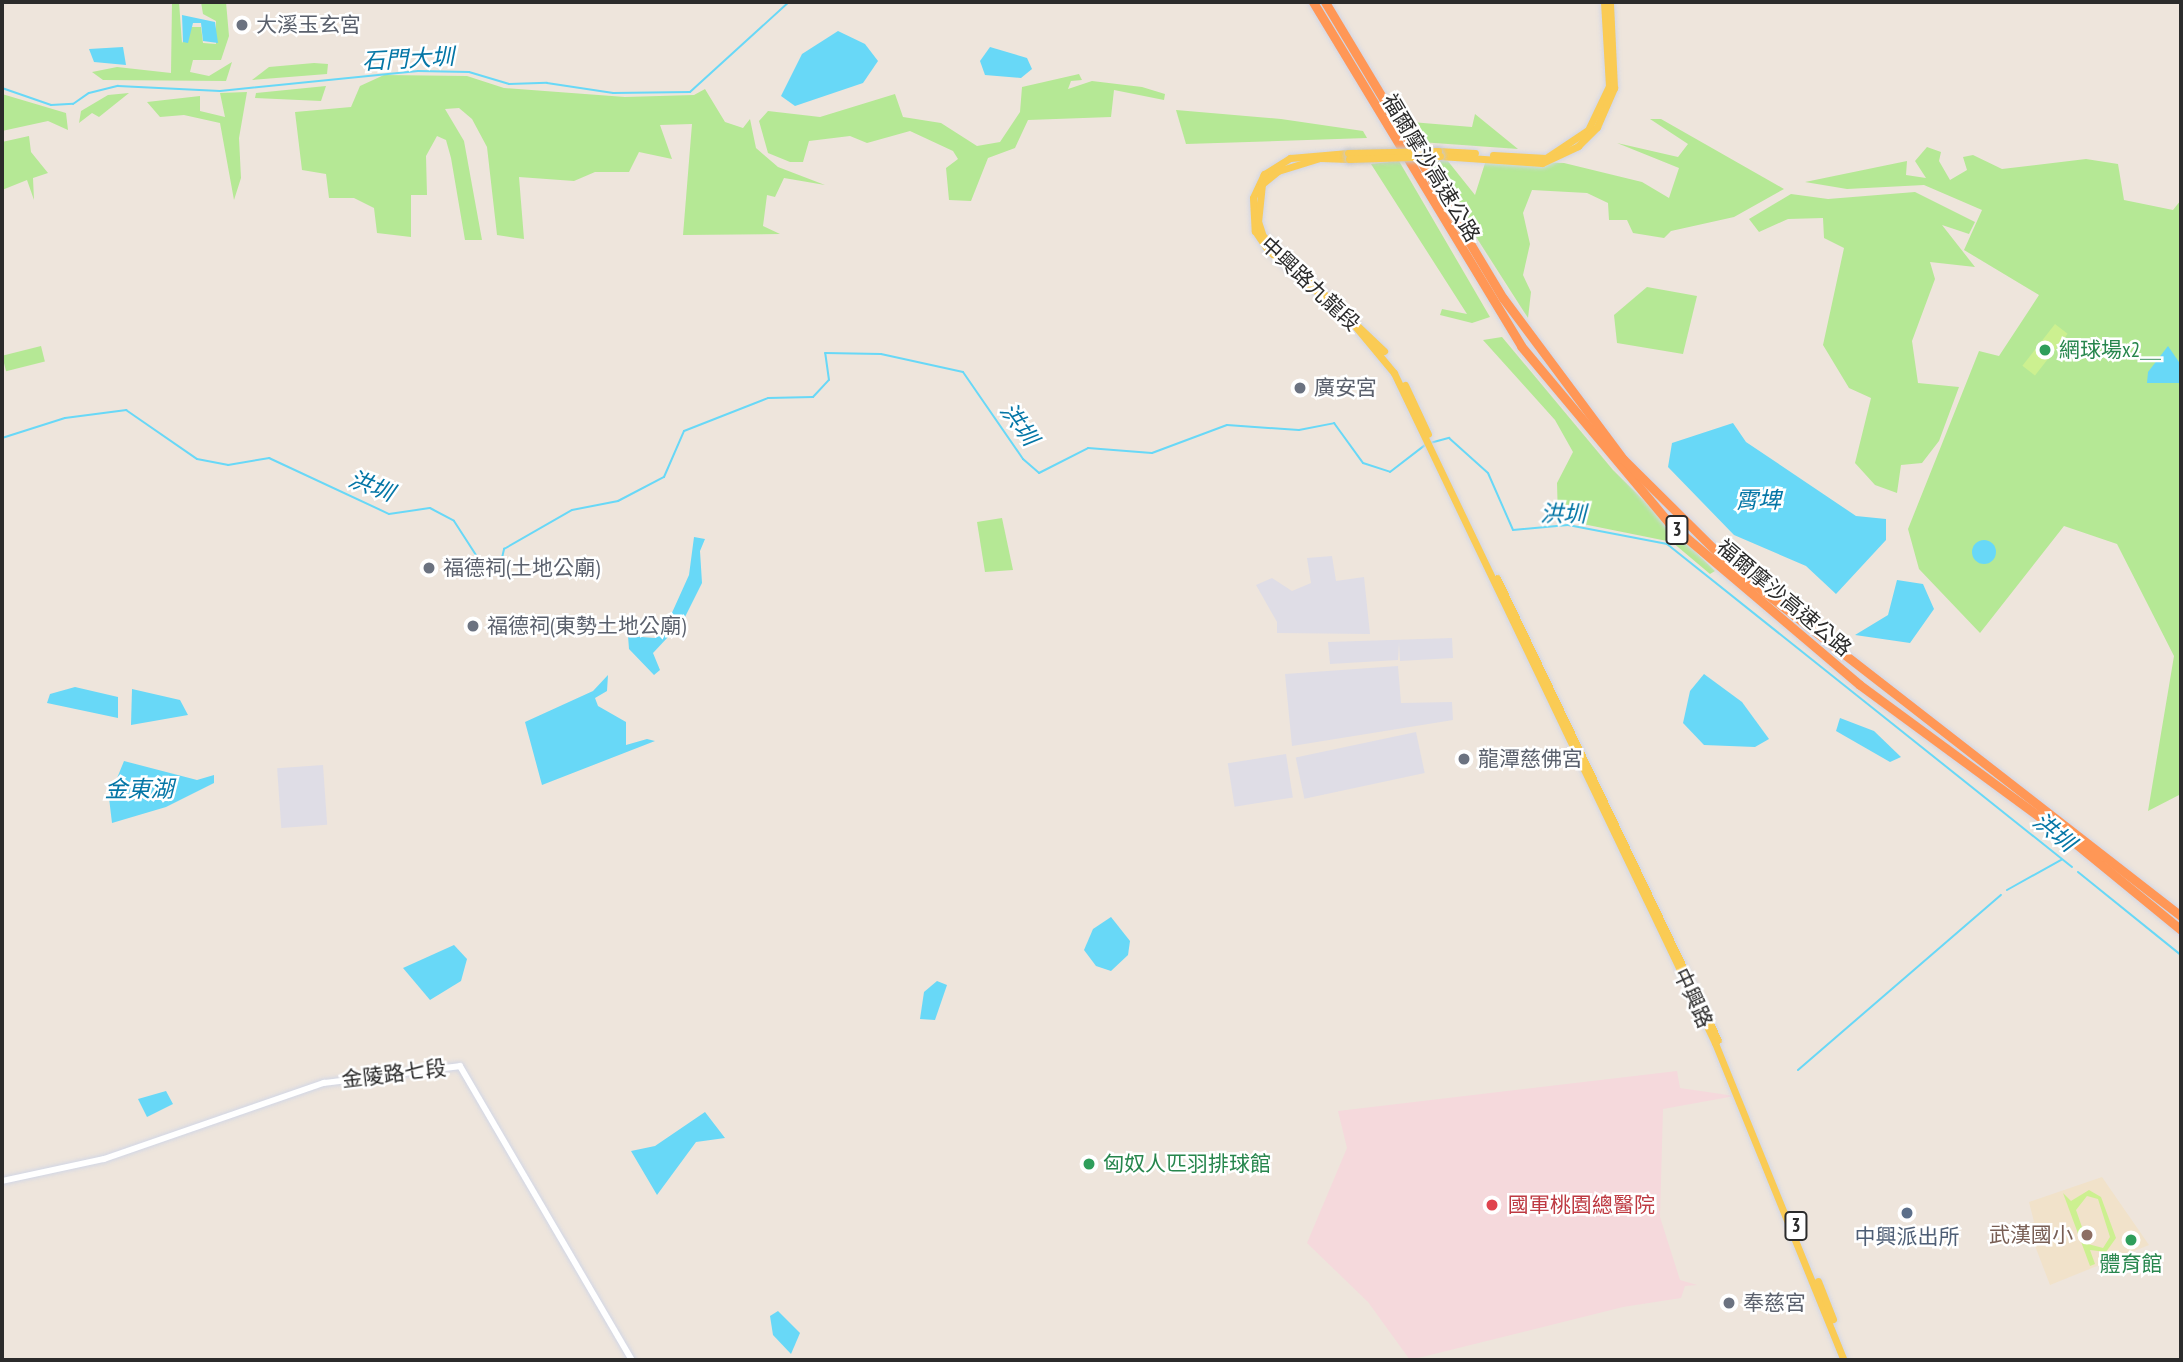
<!DOCTYPE html>
<html>
<head>
<meta charset="utf-8">
<style>
	body { margin:0 }
	#map { position:relative; width:2183px; height:1362px; overflow:hidden; background:#eee5dc; font-family:"PT Sans Narrow","Noto Sans TC",sans-serif }
	div>[style] { position:absolute }
	.industrial>* { inset:0; background:#dfdde6; transform-origin:0 0 }
	.education>* { inset:0; background:#f1e2ca }
	.medical>* { inset:0; background:#f5d9dc }
	.green>* { inset:0; background:#b5e895; transform-origin:0 0 }
	.pitch>* { inset:0; background:#ccf090; transform-origin:0 0 }
	.water>* { inset:0; background:#68d8f7 }
	.round { border-radius:50% }
	.stream>* { height:2px; margin:-1px; padding:0 1px; transform-origin:1px; border-radius:1px; background:#68d8f7 }
	.roads { filter:drop-shadow(0 0 2px #d1d6e5) drop-shadow(0 0 2px #d1d6e5) }
	.tertiary>* { height:6px; margin:-3px; padding:0 3px; transform-origin:3px; border-radius:3px; background:#fff }
	.primary>* { height:7px; margin:-3.5px; padding:0 3.5px; transform-origin:3.5px; border-radius:3.5px; background:#facb54 }
	.motorway>* { height:9px; margin:-4.5px; padding:0 4.5px; transform-origin:4.5px; border-radius:4.5px; background:#ff9756 }
	.bridges { filter:drop-shadow(0 0 2px #c8c8c8) drop-shadow(0 0 2px #c8c8c8) }
	.primary-bridge>* { height:7px; margin:-3.5px; padding:0 3.5px; transform-origin:3.5px; border-radius:3.5px; background:#facb54 }
	.dots>* { width:19px; height:19px; translate:-50% -50%; box-sizing:border-box; border:4px solid #fff; border-radius:50% }
	span { translate:-50% -50%; white-space:nowrap; text-align:center; line-height:1.15; -webkit-text-stroke:5px #fff; paint-order:stroke }
	.shield-label span { padding:2px 5px; background:#fff; border:2px solid; border-radius:5px; -webkit-text-stroke-width:0 }
	.shield-label { font-size:19px; color:#2b2b2b; font-weight:700 }
	.worship-label { font-size:21px; color:#5b616d }
	.left { translate:0 -50%; text-align:left }
	.street-label { font-size:21px; color:#2b2b2b }
	.leisure-label { font-size:21px; color:#27864d }
	.health-label { font-size:21px; color:#be3a42 }
	.education-label { font-size:21px; color:#785e54 }
	.right { translate:-100% -50%; text-align:right }
	.service-label { font-size:21px; color:#4e5e75 }
	.water-label { font-size:23px; color:#0476a6; font-style:italic }
	.frame { position:absolute; inset:0; border:4px solid #2b2b2b; pointer-events:none }
</style>
</head>
<body>
<div id="map">
	<div class="industrial">
		<i style="clip-path:polygon(1332px 556px,1336px 581px,1364px 577px,1370px 634px,1277px 633px,1277px 622px,1256px 585px,1272px 578px,1292px 591px,1311px 583px,1307px 558px)"></i>
		<i style="clip-path:polygon(1452px 638px,1453px 658px,1400px 661px,1399px 643px,1398px 660px,1330px 664px,1328px 642px)"></i>
		<i style="clip-path:polygon(1398px 666px,1401px 703px,1452px 702px,1453px 720px,1292px 746px,1285px 674px)"></i>
		<i style="left:1416px;top:732px;width:42px;height:123px;rotate:78deg"></i>
		<i style="left:1286px;top:754px;width:44px;height:59px;rotate:81deg"></i>
		<i style="left:323px;top:765px;width:60px;height:46px;rotate:86deg"></i>
	</div>
	<div class="education">
		<i style="clip-path:polygon(2102px 1177px,2149px 1245px,2050px 1285px,2027px 1225px,2034px 1222px,2029px 1202px)"></i>
	</div>
	<div class="medical">
		<i style="clip-path:polygon(1677px 1071px,1680px 1088px,1735px 1096px,1663px 1109px,1660px 1217px,1680px 1280px,1697px 1285px,1685px 1286px,1681px 1298px,1623px 1307px,1410px 1360px,1368px 1302px,1307px 1243px,1347px 1148px,1338px 1111px)"></i>
	</div>
	<div class="green">
		<i style="clip-path:polygon(172px 2px,179px 2px,182px 43px,191px 27px,201px 27px,203px 43px,216px 44px,216px 21px,203px 14px,201px 2px,226px 2px,229px 36px,221px 60px,193px 60px,190px 72px,209px 76px,232px 62px,226px 81px,103px 80px,92px 72px,117px 67px,171px 73px)"></i>
		<i style="clip-path:polygon(314px 63px,328px 64px,327px 74px,252px 80px,269px 67px)"></i>
		<i style="clip-path:polygon(1079px 74px,1082px 80px,1071px 81px,1068px 89px,1092px 81px,1142px 87px,1165px 94px,1164px 100px,1114px 90px,1111px 117px,1028px 120px,1015px 148px,988px 158px,971px 201px,949px 200px,946px 168px,958px 159px,953px 151px,910px 131px,867px 143px,850px 136px,809px 141px,803px 162px,790px 162px,768px 153px,759px 121px,768px 111px,820px 117px,895px 94px,903px 117px,941px 123px,977px 146px,1000px 142px,1020px 112px,1022px 87px)"></i>
		<i style="clip-path:polygon(384px 75px,467px 76px,504px 88px,625px 97px,694px 95px,705px 89px,725px 122px,743px 128px,750px 119px,756px 148px,778px 167px,825px 185px,784px 178px,775px 197px,767px 195px,763px 226px,780px 234px,683px 235px,692px 124px,660px 125px,672px 159px,639px 152px,629px 172px,595px 172px,574px 181px,519px 177px,524px 239px,497px 235px,487px 147px,472px 119px,459px 108px,445px 109px,464px 141px,482px 240px,465px 240px,451px 158px,446px 140px,437px 136px,426px 156px,427px 195px,411px 195px,411px 237px,377px 233px,374px 208px,354px 198px,329px 198px,326px 174px,302px 170px,295px 112px,351px 107px,360px 86px)"></i>
		<i style="clip-path:polygon(326px 86px,321px 101px,255px 98px,256px 93px)"></i>
		<i style="clip-path:polygon(247px 92px,239px 138px,241px 178px,234px 200px,220px 123px,184px 115px,160px 117px,147px 102px,200px 96px,200px 111px,225px 117px,220px 93px)"></i>
		<i style="clip-path:polygon(129px 93px,99px 117px,92px 113px,79px 123px,81px 111px,108px 95px)"></i>
		<i style="clip-path:polygon(2px 94px,66px 113px,68px 130px,48px 121px,2px 131px)"></i>
		<i style="clip-path:polygon(1176px 110px,1281px 119px,1363px 131px,1367px 138px,1186px 144px)"></i>
		<i style="clip-path:polygon(1475px 114px,1518px 149px,1420px 142px,1411px 122px,1472px 127px)"></i>
		<i style="clip-path:polygon(1650px 119px,1661px 119px,1784px 189px,1734px 217px,1671px 231px,1664px 238px,1633px 233px,1627px 220px,1609px 220px,1608px 203px,1587px 193px,1532px 190px,1523px 213px,1530px 244px,1523px 275px,1531px 292px,1528px 318px,1428px 162px,1447px 160px,1475px 195px,1486px 160px,1564px 163px,1642px 182px,1669px 198px,1679px 168px,1617px 143px,1678px 157px,1688px 144px)"></i>
		<i style="clip-path:polygon(29px 136px,31px 152px,48px 173px,33px 178px,34px 200px,27px 180px,2px 190px,2px 142px)"></i>
		<i style="clip-path:polygon(1927px 147px,1941px 152px,1939px 161px,1950px 180px,1967px 170px,1963px 157px,1973px 155px,2002px 169px,2086px 159px,2118px 164px,2124px 200px,2173px 210px,2181px 200px,2181px 794px,2148px 811px,2174px 656px,2117px 544px,2064px 526px,1980px 633px,1919px 569px,1908px 529px,1979px 351px,1999px 356px,2039px 295px,1964px 250px,1982px 210px,1924px 185px,1847px 189px,1805px 182px,1907px 161px,1906px 175px,1926px 178px,1915px 161px)"></i>
		<i style="clip-path:polygon(1399px 161px,1490px 317px,1472px 323px,1440px 315px,1442px 309px,1467px 314px,1371px 164px)"></i>
		<i style="clip-path:polygon(1915px 192px,1975px 222px,1969px 234px,1942px 225px,1975px 267px,1930px 262px,1935px 279px,1912px 341px,1918px 383px,1959px 387px,1939px 441px,1922px 463px,1901px 465px,1897px 493px,1875px 485px,1855px 463px,1871px 398px,1849px 388px,1823px 345px,1844px 248px,1824px 238px,1823px 218px,1788px 219px,1759px 232px,1749px 219px,1791px 194px,1828px 199px)"></i>
		<i style="clip-path:polygon(1647px 287px,1697px 296px,1683px 354px,1617px 343px,1614px 315px)"></i>
		<i style="clip-path:polygon(1502px 337px,1613px 470px,1715px 571px,1710px 574px,1672px 542px,1558px 519px,1557px 483px,1573px 452px,1555px 420px,1483px 340px)"></i>
		<i style="left:41px;top:346px;width:16px;height:40px;rotate:76deg"></i>
		<i style="clip-path:polygon(1002px 518px,1013px 570px,985px 572px,977px 522px)"></i>
	</div>
	<div class="pitch">
		<i style="left:2055px;top:324px;width:16px;height:53px;rotate:38deg"></i>
		<i style="clip-path:polygon(evenodd,2089px 1190px,2101px 1197px,2116px 1238px,2106px 1252px,2090px 1250px,2095px 1264px,2090px 1266px,2063px 1193px,2071px 1201px,2089px 1190px,2087px 1196px,2098px 1199px,2110px 1237px,2103px 1248px,2088px 1244px,2076px 1210px,2087px 1196px)"></i>
	</div>
	<div class="water">
		<i style="clip-path:polygon(182px 15px,215px 22px,218px 43px,203px 41px,201px 23px,193px 23px,188px 43px,183px 42px)"></i>
		<i style="clip-path:polygon(838px 31px,865px 44px,878px 61px,863px 83px,795px 106px,781px 96px,802px 54px)"></i>
		<i style="clip-path:polygon(123px 47px,126px 65px,94px 62px,89px 49px)"></i>
		<i style="clip-path:polygon(990px 47px,1027px 58px,1032px 69px,1021px 78px,985px 75px,980px 61px)"></i>
		<i style="clip-path:polygon(2168px 346px,2181px 365px,2181px 383px,2147px 383px,2148px 372px)"></i>
		<i style="clip-path:polygon(1733px 423px,1746px 442px,1856px 516px,1886px 519px,1886px 540px,1836px 594px,1806px 566px,1734px 535px,1668px 467px,1672px 443px)"></i>
		<i style="clip-path:polygon(694px 537px,705px 539px,700px 551px,702px 583px,683px 621px,653px 653px,660px 670px,654px 675px,629px 649px,628px 636px,655px 638px,666px 626px,689px 575px)"></i>
		<i class="round" style="left:1972px;top:540px;width:24px;height:24px"></i>
		<i style="clip-path:polygon(1897px 580px,1923px 584px,1934px 609px,1910px 643px,1855px 635px,1888px 615px)"></i>
		<i style="clip-path:polygon(1704px 674px,1742px 702px,1769px 739px,1755px 747px,1704px 745px,1683px 723px,1690px 691px)"></i>
		<i style="clip-path:polygon(608px 675px,607px 691px,595px 698px,598px 706px,626px 722px,626px 745px,647px 739px,655px 741px,542px 785px,525px 722px,593px 691px)"></i>
		<i style="clip-path:polygon(75px 687px,118px 697px,118px 718px,47px 703px,50px 694px)"></i>
		<i style="clip-path:polygon(132px 689px,180px 700px,188px 715px,131px 725px)"></i>
		<i style="clip-path:polygon(1840px 718px,1874px 731px,1901px 757px,1890px 762px,1836px 731px)"></i>
		<i style="clip-path:polygon(124px 761px,197px 780px,214px 775px,214px 783px,166px 807px,112px 823px,109px 798px)"></i>
		<i style="clip-path:polygon(1111px 917px,1130px 941px,1128px 955px,1111px 971px,1096px 966px,1084px 950px,1093px 929px)"></i>
		<i style="clip-path:polygon(454px 945px,467px 959px,461px 981px,430px 1000px,403px 968px)"></i>
		<i style="clip-path:polygon(937px 981px,947px 985px,935px 1020px,920px 1019px,924px 992px)"></i>
		<i style="clip-path:polygon(166px 1091px,173px 1104px,147px 1117px,138px 1099px)"></i>
		<i style="clip-path:polygon(705px 1112px,725px 1138px,696px 1142px,657px 1195px,631px 1151px,655px 1146px)"></i>
		<i style="clip-path:polygon(778px 1311px,800px 1333px,791px 1354px,773px 1335px,770px 1316px)"></i>
	</div>
	<div class="stream">
		<i style="left:2px;top:88px;width:52px;rotate:19.1deg"></i>
		<i style="left:51px;top:105px;width:22px;rotate:-3deg"></i>
		<i style="left:73px;top:104px;width:19px;rotate:-35deg"></i>
		<i style="left:89px;top:93px;width:30px;rotate:-14deg"></i>
		<i style="left:118px;top:86px;width:102px;rotate:2.8deg"></i>
		<i style="left:220px;top:91px;width:199px;rotate:-5.8deg"></i>
		<i style="left:418px;top:71px;width:51px;rotate:1.1deg"></i>
		<i style="left:469px;top:72px;width:42px;rotate:16.7deg"></i>
		<i style="left:509px;top:84px;width:38px;rotate:-2deg"></i>
		<i style="left:547px;top:83px;width:67px;rotate:8.6deg"></i>
		<i style="left:613px;top:93px;width:77px;rotate:-0.7deg"></i>
		<i style="left:690px;top:92px;width:134px;rotate:-42.3deg"></i>
		<i style="left:2px;top:438px;width:66px;rotate:-17.6deg"></i>
		<i style="left:65px;top:418px;width:62px;rotate:-7.5deg"></i>
		<i style="left:126px;top:410px;width:86px;rotate:34.6deg"></i>
		<i style="left:197px;top:459px;width:32px;rotate:11deg"></i>
		<i style="left:228px;top:465px;width:42px;rotate:-9.7deg"></i>
		<i style="left:269px;top:458px;width:132px;rotate:25deg"></i>
		<i style="left:389px;top:514px;width:41px;rotate:-8.3deg"></i>
		<i style="left:430px;top:508px;width:27px;rotate:28deg"></i>
		<i style="left:454px;top:521px;width:61px;rotate:57.1deg"></i>
		<i style="left:487px;top:572px;width:12px;rotate:-5deg"></i>
		<i style="left:499px;top:571px;width:23px;rotate:-77deg"></i>
		<i style="left:504px;top:549px;width:78px;rotate:-29.8deg"></i>
		<i style="left:572px;top:510px;width:47px;rotate:-11.1deg"></i>
		<i style="left:618px;top:501px;width:52px;rotate:-27.6deg"></i>
		<i style="left:664px;top:477px;width:50px;rotate:-66.5deg"></i>
		<i style="left:684px;top:431px;width:90px;rotate:-21.4deg"></i>
		<i style="left:768px;top:398px;width:45px;rotate:-1.3deg"></i>
		<i style="left:813px;top:397px;width:23px;rotate:-47deg"></i>
		<i style="left:829px;top:380px;width:27px;rotate:-98deg"></i>
		<i style="left:825px;top:353px;width:56px;rotate:1deg"></i>
		<i style="left:881px;top:354px;width:84px;rotate:12.4deg"></i>
		<i style="left:963px;top:372px;width:106px;rotate:55.4deg"></i>
		<i style="left:1023px;top:459px;width:21px;rotate:41deg"></i>
		<i style="left:1039px;top:473px;width:55px;rotate:-27deg"></i>
		<i style="left:1088px;top:448px;width:64px;rotate:4.5deg"></i>
		<i style="left:1152px;top:453px;width:80px;rotate:-20.5deg"></i>
		<i style="left:1227px;top:425px;width:72px;rotate:4deg"></i>
		<i style="left:1299px;top:430px;width:36px;rotate:-11deg"></i>
		<i style="left:1334px;top:423px;width:49px;rotate:54.1deg"></i>
		<i style="left:1363px;top:463px;width:28px;rotate:18deg"></i>
		<i style="left:1390px;top:472px;width:44px;rotate:-37.6deg"></i>
		<i style="left:1430px;top:443px;width:20px;rotate:-15deg"></i>
		<i style="left:1449px;top:438px;width:52px;rotate:41.9deg"></i>
		<i style="left:1488px;top:473px;width:62px;rotate:66.3deg"></i>
		<i style="left:1513px;top:530px;width:55px;rotate:-5.2deg"></i>
		<i style="left:1568px;top:525px;width:101px;rotate:10.9deg"></i>
		<i style="left:1667px;top:544px;width:518px;rotate:38.57deg"></i>
		<i style="left:2078px;top:872px;width:132px;rotate:38.9deg"></i>
		<i style="left:2007px;top:890px;width:62px;rotate:-29.1deg"></i>
		<i style="left:1798px;top:1070px;width:268px;rotate:-40.8deg"></i>
	</div>
	<div class="roads">
		<div class="tertiary">
			<i style="left:2px;top:1181px;width:104px;rotate:-12.2deg"></i>
			<i style="left:104px;top:1159px;width:233px;rotate:-19.1deg"></i>
			<i style="left:324px;top:1083px;width:137px;rotate:-7.1deg"></i>
			<i style="left:460px;top:1066px;width:341px;rotate:59.7deg"></i>
		</div>
		<div class="primary">
			<i style="left:1438px;top:151px;width:37px;rotate:3deg"></i>
			<i style="left:1348px;top:153px;width:58px;rotate:175.1deg"></i>
			<i style="left:1290px;top:158px;width:31px;rotate:148deg"></i>
			<i style="left:1264px;top:174px;width:26px;rotate:115deg"></i>
			<i style="left:1253px;top:198px;width:33px;rotate:87deg"></i>
			<i style="left:1255px;top:231px;width:23px;rotate:56deg"></i>
			<i style="left:1268px;top:250px;width:108px;rotate:40.5deg"></i>
			<i style="left:1350px;top:320px;width:69px;rotate:50.3deg"></i>
			<i style="left:1394px;top:373px;width:743px;rotate:64.4deg"></i>
			<i style="left:1715px;top:1043px;width:342px;rotate:67.9deg"></i>
			<i style="left:1493px;top:155px;width:53px;rotate:3.2deg"></i>
			<i style="left:1546px;top:158px;width:50px;rotate:-33.7deg"></i>
			<i style="left:1588px;top:130px;width:49px;rotate:-64.5deg"></i>
			<i style="left:1609px;top:86px;width:84px;rotate:-93.4deg"></i>
			<i style="left:1440px;top:156px;width:102px;rotate:3.9deg"></i>
			<i style="left:1542px;top:163px;width:40px;rotate:-25deg"></i>
			<i style="left:1578px;top:146px;width:27px;rotate:-45deg"></i>
			<i style="left:1597px;top:127px;width:43px;rotate:-66.4deg"></i>
			<i style="left:1614px;top:88px;width:86px;rotate:-92.7deg"></i>
			<i style="left:1349px;top:159px;width:29px;rotate:-178deg"></i>
			<i style="left:1320px;top:158px;width:44px;rotate:162.8deg"></i>
			<i style="left:1278px;top:171px;width:21px;rotate:141deg"></i>
			<i style="left:1262px;top:184px;width:37px;rotate:96deg"></i>
			<i style="left:1258px;top:221px;width:16px;rotate:72deg"></i>
			<i style="left:1263px;top:236px;width:167px;rotate:43.5deg"></i>
			<i style="left:1405px;top:385px;width:54px;rotate:64.9deg"></i>
			<i style="left:1497px;top:578px;width:512px;rotate:64.44deg"></i>
			<i style="left:1818px;top:1281px;width:41px;rotate:68.5deg"></i>
		</div>
		<div class="motorway">
			<i style="left:1313px;top:2px;width:402px;rotate:58.8deg"></i>
			<i style="left:1521px;top:346px;width:231px;rotate:50.1deg"></i>
			<i style="left:1669px;top:523px;width:250px;rotate:40.3deg"></i>
			<i style="left:1860px;top:685px;width:260px;rotate:36.3deg"></i>
			<i style="left:2070px;top:839px;width:144px;rotate:39.3deg"></i>
			<i style="left:1325px;top:2px;width:345px;rotate:59deg"></i>
			<i style="left:1503px;top:298px;width:201px;rotate:53.3deg"></i>
			<i style="left:1623px;top:459px;width:153px;rotate:44.7deg"></i>
			<i style="left:1732px;top:567px;width:569px;rotate:37.86deg"></i>
		</div>
	</div>
	<div class="bridges">
		<div class="primary-bridge">
			<i style="left:1348px;top:153px;width:90px;rotate:-1.3deg"></i>
			<i style="left:1349px;top:159px;width:91px;rotate:-1.9deg"></i>
		</div>
	</div>
	<div class="dots">
		<i style="left:242px;top:25px;background:#6b7280"></i>
		<i style="left:2045px;top:350px;background:#2e9e5b"></i>
		<i style="left:1300px;top:388px;background:#6b7280"></i>
		<i style="left:429px;top:568px;background:#6b7280"></i>
		<i style="left:473px;top:626px;background:#6b7280"></i>
		<i style="left:1464px;top:759px;background:#6b7280"></i>
		<i style="left:1089px;top:1164px;background:#2e9e5b"></i>
		<i style="left:1492px;top:1205px;background:#e0444e"></i>
		<i style="left:1907px;top:1213px;background:#5c6f8a"></i>
		<i style="left:2087px;top:1235px;background:#8d6e63"></i>
		<i style="left:2131px;top:1240px;background:#2e9e5b"></i>
		<i style="left:1729px;top:1303px;background:#6b7280"></i>
	</div>
	<div class="shield-label">
		<span style="left:1677px;top:530px">3</span>
		<span style="left:1796px;top:1226px">3</span>
	</div>
	<div class="worship-label">
		<span class="left" style="left:256px;top:25px">大溪玉玄宮</span>
		<span class="left" style="left:1314px;top:388px">廣安宮</span>
		<span class="left" style="left:443px;top:568px">福德祠(土地公廟)</span>
		<span class="left" style="left:487px;top:626px">福德祠(東勢土地公廟)</span>
		<span class="left" style="left:1478px;top:759px">龍潭慈佛宮</span>
		<span class="left" style="left:1743px;top:1303px">奉慈宮</span>
	</div>
	<div class="street-label">
		<span style="left:1431px;top:168px;rotate:59deg">福爾摩沙高速公路</span>
		<span style="left:1310px;top:284px;rotate:43deg">中興路九龍段</span>
		<span style="left:1784px;top:598px;rotate:40deg">福爾摩沙高速公路</span>
		<span style="left:1693px;top:998px;rotate:65deg">中興路</span>
		<span style="left:394px;top:1074px;rotate:-7deg">金陵路七段</span>
	</div>
	<div class="leisure-label">
		<span class="left" style="left:2059px;top:350px">網球場x2＿</span>
		<span class="left" style="left:1103px;top:1164px">匈奴人匹羽排球館</span>
		<span style="left:2131px;top:1264px">體育館</span>
	</div>
	<div class="health-label">
		<span class="left" style="left:1508px;top:1205px">國軍桃園總醫院</span>
	</div>
	<div class="education-label">
		<span class="right" style="left:2073px;top:1235px">武漢國小</span>
	</div>
	<div class="service-label">
		<span style="left:1907px;top:1237px">中興派出所</span>
	</div>
	<div class="water-label">
		<span style="left:408px;top:59px;rotate:-3deg">石門大圳</span>
		<span style="left:1019px;top:424px;rotate:54deg">洪圳</span>
		<span style="left:371px;top:486px;rotate:21deg">洪圳</span>
		<span style="left:1758px;top:500px">霄埤</span>
		<span style="left:1563px;top:514px;rotate:1deg">洪圳</span>
		<span style="left:139px;top:789px">金東湖</span>
		<span style="left:2054px;top:832px;rotate:39deg">洪圳</span>
	</div>
	<div class="frame"></div>
</div>
</body>
</html>
